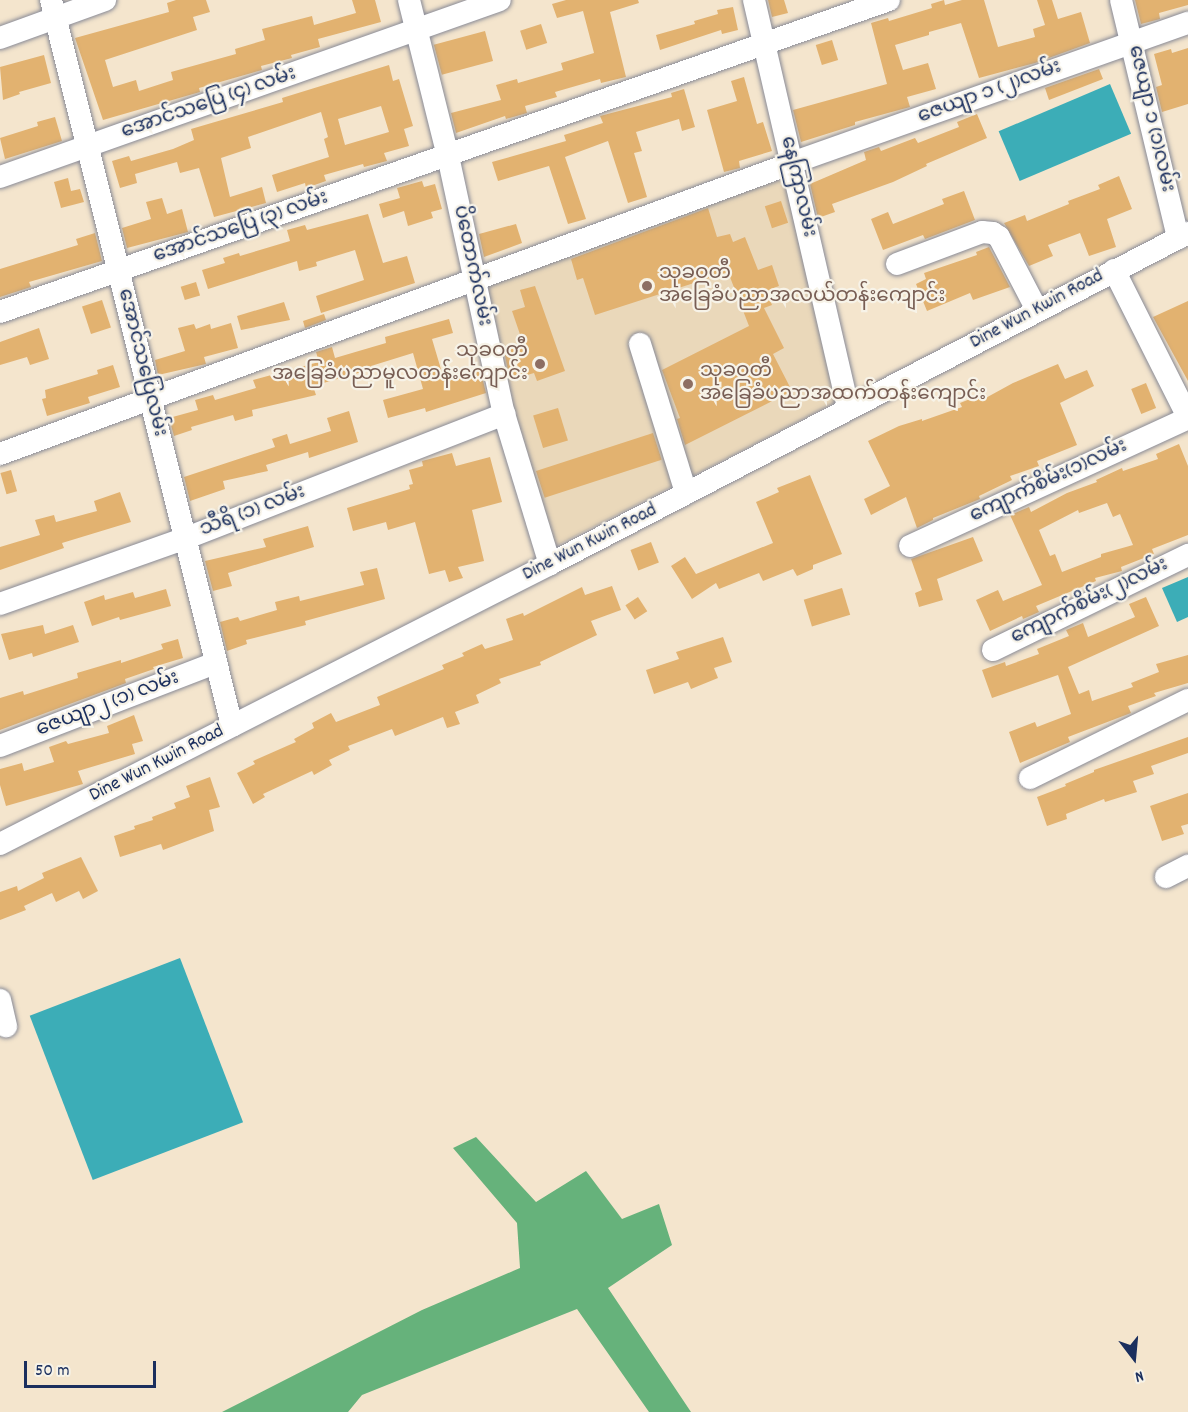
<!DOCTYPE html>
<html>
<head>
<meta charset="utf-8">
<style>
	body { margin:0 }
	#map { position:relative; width:1188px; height:1412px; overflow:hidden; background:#f4e5cd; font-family:Dekko,"Noto Sans Myanmar",sans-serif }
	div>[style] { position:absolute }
	.built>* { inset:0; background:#ead8ba }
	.forest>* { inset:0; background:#66b27b }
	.water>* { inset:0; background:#3cadb7; transform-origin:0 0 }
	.building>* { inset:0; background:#e2b270; transform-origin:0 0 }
	.roads { filter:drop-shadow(0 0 2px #888a96) drop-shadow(0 0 2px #888a96) }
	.minor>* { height:22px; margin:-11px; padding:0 11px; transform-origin:11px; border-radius:11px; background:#fff }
	.dots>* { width:16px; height:16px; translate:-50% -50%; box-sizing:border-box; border:3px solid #f7f3e8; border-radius:50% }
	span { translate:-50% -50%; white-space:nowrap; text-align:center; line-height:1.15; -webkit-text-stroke:4.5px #f7f3e8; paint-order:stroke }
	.street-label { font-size:20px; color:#1b2f5e }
	.education-label { font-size:20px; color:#785e54 }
	.left { translate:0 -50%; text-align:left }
	.right { translate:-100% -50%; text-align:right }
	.north { position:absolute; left:1104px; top:1328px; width:60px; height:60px; -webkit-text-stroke:4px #f7f3e8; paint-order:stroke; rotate:164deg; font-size:16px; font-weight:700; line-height:24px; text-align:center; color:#1b2f5e }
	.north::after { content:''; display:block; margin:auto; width:21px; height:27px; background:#1b2f5e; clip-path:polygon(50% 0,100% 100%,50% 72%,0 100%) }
	.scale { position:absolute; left:24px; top:1361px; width:132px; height:27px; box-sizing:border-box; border:3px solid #1b2f5e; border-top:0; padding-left:8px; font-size:18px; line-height:21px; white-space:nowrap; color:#1b2f5e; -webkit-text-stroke:4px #f7f3e8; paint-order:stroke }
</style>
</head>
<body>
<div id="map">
	<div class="built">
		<i style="clip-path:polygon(783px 171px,838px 401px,538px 555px,469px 287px)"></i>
	</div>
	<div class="forest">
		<i style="clip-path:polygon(476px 1137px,536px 1202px,586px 1171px,622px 1219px,659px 1204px,672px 1245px,608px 1288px,691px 1412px,649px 1412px,577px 1309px,362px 1395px,348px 1412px,222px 1412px,422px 1310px,520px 1268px,517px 1223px,453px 1148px)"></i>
	</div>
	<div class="water">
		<i style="left:1110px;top:84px;width:54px;height:121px;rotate:67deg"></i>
		<i style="clip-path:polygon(1188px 577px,1188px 617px,1177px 622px,1162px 588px)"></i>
		<i style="left:180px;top:958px;width:176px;height:161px;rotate:69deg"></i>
	</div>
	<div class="building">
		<i style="clip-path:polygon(176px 0,206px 0,210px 12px,193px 17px,197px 30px,105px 60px,113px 87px,136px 80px,139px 91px,173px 80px,171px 72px,236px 54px,235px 49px,265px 40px,262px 29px,312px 16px,314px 25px,356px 13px,352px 0,375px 0,381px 22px,318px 39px,320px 47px,291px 55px,292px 58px,261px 66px,262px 70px,199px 88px,200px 92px,103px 120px,75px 38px,169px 12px,167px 3px)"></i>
		<i style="clip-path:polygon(566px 0,638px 0,639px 3px,610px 12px,626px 77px,601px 83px,600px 79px,555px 92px,557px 97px,525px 106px,527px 113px,506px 119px,505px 116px,456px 133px,451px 113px,501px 100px,496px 85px,517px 79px,518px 83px,563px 70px,561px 63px,594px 53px,583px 11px,557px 18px,552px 4px)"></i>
		<i style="clip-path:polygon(768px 0,784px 0,788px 13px,772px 17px)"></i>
		<i style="clip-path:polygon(944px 0,945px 5px,962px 0,984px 0,998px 47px,1035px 37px,1033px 29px,1045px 25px,1037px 0,1052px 0,1058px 19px,1081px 12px,1090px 43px,1035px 63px,979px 78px,961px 23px,929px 32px,929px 35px,895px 45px,903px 70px,928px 63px,936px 89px,907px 97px,910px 107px,855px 122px,855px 125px,801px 142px,793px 110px,887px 84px,871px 23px,888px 18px,889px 21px,932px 8px,931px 4px)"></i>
		<i style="clip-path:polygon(1135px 0,1188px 0,1188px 5px,1159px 13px,1160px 19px,1141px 24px)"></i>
		<i style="clip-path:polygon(733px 7px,738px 30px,722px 34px,721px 30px,660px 50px,656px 35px,695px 24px,694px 21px,718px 14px,717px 10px)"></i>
		<i style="left:541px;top:24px;width:20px;height:22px;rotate:72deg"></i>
		<i style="left:485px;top:31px;width:31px;height:53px;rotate:75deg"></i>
		<i style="left:832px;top:40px;width:21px;height:17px;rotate:73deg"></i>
		<i style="clip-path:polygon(1188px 48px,1188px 104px,1162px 112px,1156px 87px,1162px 85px,1154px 54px,1171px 49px,1172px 53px)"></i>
		<i style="clip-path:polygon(44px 55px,51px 83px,19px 92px,20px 94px,3px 100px,0 67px)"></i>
		<i style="clip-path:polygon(evenodd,389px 65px,393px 81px,399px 79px,413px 126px,404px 129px,409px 146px,384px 153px,387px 161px,364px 167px,363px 164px,324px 175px,326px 181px,306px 188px,305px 183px,277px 192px,272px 175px,329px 157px,324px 139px,328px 137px,321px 112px,248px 137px,251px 148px,221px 158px,230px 197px,262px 187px,266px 203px,214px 217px,199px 168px,180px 173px,177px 162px,135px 174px,137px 183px,120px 188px,112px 161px,129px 156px,131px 161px,173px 149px,194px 140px,191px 129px,283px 102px,282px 98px,389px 65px,381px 106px,389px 132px,345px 145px,338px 119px,381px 106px)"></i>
		<i style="clip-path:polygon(1099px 69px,1103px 79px,1049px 100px,1045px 88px)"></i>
		<i style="clip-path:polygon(744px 77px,757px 124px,763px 122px,772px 151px,739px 161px,740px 168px,724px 172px,707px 110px,737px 101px,731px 81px)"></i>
		<i style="clip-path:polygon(684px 89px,695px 127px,682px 131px,679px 119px,636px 132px,642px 151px,634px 153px,647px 197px,628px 203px,608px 141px,565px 157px,586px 219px,568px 224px,549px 166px,498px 181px,492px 162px,566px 141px,564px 135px,603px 123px,600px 116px,672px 97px,671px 93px)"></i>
		<i style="clip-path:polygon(977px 114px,987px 138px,926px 164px,927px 166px,893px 182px,832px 204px,835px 212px,818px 218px,810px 184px,866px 160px,864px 152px,879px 147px,881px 151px,915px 138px,918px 143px,959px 127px,957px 122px)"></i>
		<i style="clip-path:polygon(55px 117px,62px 141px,5px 159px,0 138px,38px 126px,37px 122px)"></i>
		<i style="clip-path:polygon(1119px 176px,1132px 209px,1107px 219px,1116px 247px,1089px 256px,1080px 233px,1048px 245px,1053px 256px,1029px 266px,1004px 223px,1025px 215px,1027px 221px,1069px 204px,1068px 201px,1100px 189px,1098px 185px)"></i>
		<i style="clip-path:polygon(68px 178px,71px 191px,80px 189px,84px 202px,61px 208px,54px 182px)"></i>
		<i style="clip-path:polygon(422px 181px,424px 187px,435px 184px,442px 209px,431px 212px,433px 218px,408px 226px,404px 211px,383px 218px,379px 204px,400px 198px,397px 188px)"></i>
		<i style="clip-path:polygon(964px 191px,975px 220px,925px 239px,923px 235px,883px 250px,871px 219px,888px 212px,893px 224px,944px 204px,942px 199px)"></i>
		<i style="clip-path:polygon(162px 198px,167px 214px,182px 209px,188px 232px,127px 248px,122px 228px,151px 219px,146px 202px)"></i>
		<i style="left:781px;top:201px;width:23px;height:17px;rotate:72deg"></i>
		<i style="clip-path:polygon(708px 208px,717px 237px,730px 234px,733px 242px,745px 237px,758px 270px,772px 265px,779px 286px,766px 291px,772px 305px,764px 308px,784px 348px,773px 354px,792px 391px,685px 445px,677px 419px,680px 418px,662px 370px,749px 326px,728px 272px,595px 315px,583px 278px,577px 280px,571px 259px)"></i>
		<i style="clip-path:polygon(368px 214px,383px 263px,407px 256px,415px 283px,321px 313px,316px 296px,364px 280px,355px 250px,316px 262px,317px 266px,299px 271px,297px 261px,208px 289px,202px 270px,225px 263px,223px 258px,239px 253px,240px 256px,290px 241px,287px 230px,305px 225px,307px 230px)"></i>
		<i style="clip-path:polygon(516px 224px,522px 243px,484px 257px,479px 234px)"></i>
		<i style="clip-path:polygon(95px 233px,102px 261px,29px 282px,31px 287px,0 297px,0 269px,78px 245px,76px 239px)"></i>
		<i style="clip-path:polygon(989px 247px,1010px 287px,973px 300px,970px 293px,927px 311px,916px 284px,926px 279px,924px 273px,977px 255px,976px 252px)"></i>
		<i style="left:196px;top:282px;width:14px;height:16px;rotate:73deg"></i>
		<i style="clip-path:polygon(535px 286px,565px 371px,537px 381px,534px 373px,510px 380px,504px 351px,524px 346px,512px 311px,525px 307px,520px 290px)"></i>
		<i style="left:102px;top:300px;width:29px;height:21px;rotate:72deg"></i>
		<i style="clip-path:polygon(1188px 301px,1188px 381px,1153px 317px)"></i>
		<i style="clip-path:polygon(284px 302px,290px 320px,241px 330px,237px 316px)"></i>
		<i style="clip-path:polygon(324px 314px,326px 320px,305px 328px,303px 321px)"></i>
		<i style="clip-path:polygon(449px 319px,453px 333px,432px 339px,443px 376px,480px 368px,486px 393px,426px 412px,425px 408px,388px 418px,383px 400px,423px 389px,413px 353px,371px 366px,372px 369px,313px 386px,316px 395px,252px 410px,253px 416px,235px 421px,233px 415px,191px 427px,192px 430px,174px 436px,169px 418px,198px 410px,195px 400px,213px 395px,215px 400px,256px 388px,253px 380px,319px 362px,316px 352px,332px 347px,335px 358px,386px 343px,385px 337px)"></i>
		<i style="clip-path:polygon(231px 323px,238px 348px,204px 357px,206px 364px,158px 375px,155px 360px,185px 351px,178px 328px,194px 324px,196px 329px,210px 324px,211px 329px)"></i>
		<i style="clip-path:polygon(39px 328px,49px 359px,30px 365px,27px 357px,0 365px,0 342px)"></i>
		<i style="clip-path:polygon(1058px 364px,1065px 379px,1087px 370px,1094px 386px,1060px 403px,1077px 445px,1037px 461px,1039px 466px,1010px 476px,1012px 480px,979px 496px,980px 499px,933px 518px,933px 520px,917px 528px,906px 497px,871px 515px,864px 499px,890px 486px,868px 441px,899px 426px,922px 419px,922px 421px,962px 407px,960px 403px,980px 395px,982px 400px,1013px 383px)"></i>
		<i style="clip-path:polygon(113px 365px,120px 387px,88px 397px,90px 403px,47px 416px,42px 399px,46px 398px,45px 390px,98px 374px,97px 370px)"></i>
		<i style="left:1146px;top:383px;width:27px;height:16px;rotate:68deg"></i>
		<i style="left:558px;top:408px;width:34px;height:26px;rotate:73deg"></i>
		<i style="clip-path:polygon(349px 411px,358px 442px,309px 458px,308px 452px,266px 465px,268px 471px,223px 481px,225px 489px,190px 501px,184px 477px,275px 447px,272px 439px,287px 434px,290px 444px,331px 431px,327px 418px)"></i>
		<i style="left:653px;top:433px;width:28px;height:123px;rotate:72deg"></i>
		<i style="clip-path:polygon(evenodd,1179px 444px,1188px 466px,1188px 535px,1152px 549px,1154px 554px,1121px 567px,1122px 571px,1095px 578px,1096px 581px,1036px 606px,1039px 612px,1023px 619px,1022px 616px,990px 631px,976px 600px,998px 590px,1003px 601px,1042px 585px,1010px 515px,1029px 507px,1031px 512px,1067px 493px,1097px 482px,1096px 480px,1122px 468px,1123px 471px,1158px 459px,1156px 454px,1179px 444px,1107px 503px,1113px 517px,1120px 514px,1133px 545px,1101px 554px,1101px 557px,1062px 572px,1055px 554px,1050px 556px,1039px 530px,1078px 510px,1079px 513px,1107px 503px)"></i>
		<i style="clip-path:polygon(452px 453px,456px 466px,490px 457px,502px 502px,472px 510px,484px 561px,458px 567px,463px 578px,449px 582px,445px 570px,429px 574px,415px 522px,388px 530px,386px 522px,353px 531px,347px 508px,410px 489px,409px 485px,413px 484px,409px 470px,423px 466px,422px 461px)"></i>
		<i style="left:11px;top:470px;width:22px;height:11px;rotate:74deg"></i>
		<i style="clip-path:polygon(810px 475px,842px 554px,813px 565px,813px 569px,797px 576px,793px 569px,763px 581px,759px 573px,719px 589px,716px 583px,692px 599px,671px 566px,685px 557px,696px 574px,773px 543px,756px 502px,779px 492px,777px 488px)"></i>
		<i style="clip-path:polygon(120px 492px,131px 522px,62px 543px,64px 548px,0 570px,0 547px,40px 535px,35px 520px,54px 515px,56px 522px,97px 511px,94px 501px)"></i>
		<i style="clip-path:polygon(308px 526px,314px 547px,228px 573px,232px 586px,213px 591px,205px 561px,266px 547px,263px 539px)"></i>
		<i style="clip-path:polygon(973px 537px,983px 561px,937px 579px,943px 600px,919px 607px,915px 593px,922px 590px,911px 559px)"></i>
		<i style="left:651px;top:542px;width:22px;height:22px;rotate:69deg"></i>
		<i style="clip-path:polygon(377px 568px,385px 599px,305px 621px,306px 625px,246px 640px,247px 644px,227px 651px,220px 622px,238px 617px,240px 621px,277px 610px,275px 602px,299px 596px,300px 601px,364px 585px,360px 572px)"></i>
		<i style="clip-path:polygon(612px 586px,621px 610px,591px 621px,597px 635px,540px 662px,541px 665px,499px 679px,501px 683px,476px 695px,479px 703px,455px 712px,460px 724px,447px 728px,443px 717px,395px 736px,392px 729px,348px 746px,350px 750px,329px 760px,332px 765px,314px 775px,312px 771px,263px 794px,265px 797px,253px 804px,237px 773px,255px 764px,253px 761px,296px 742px,294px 739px,314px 728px,312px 723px,331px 713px,336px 722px,380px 705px,377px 697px,444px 669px,442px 665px,464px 656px,462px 653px,482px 644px,485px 649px,513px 640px,506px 619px,523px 613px,524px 616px,582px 587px,585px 595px)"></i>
		<i style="left:842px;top:588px;width:28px;height:40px;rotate:73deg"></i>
		<i style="clip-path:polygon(166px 589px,171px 606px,120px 620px,119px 617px,92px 626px,84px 602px,104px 595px,105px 600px,133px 592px,135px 598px)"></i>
		<i style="left:638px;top:597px;width:17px;height:15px;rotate:57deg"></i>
		<i style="clip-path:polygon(1146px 597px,1159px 626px,1068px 667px,1079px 694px,1089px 690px,1092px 701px,1133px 687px,1131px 683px,1159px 672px,1156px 664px,1188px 655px,1188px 683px,1154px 693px,1156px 696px,1128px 706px,1131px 713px,1068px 737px,1070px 742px,1020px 763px,1009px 732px,1035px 722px,1037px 727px,1071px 714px,1058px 675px,992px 698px,982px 670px,1005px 662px,1006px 666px,1039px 654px,1037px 649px,1069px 636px,1066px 630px,1083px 623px,1088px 637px,1135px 617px,1129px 604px)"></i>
		<i style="clip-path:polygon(43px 625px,45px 634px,73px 625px,79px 642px,33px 657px,32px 653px,9px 660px,1px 634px)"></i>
		<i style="clip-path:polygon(723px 637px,732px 662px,714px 668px,718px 678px,691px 689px,688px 682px,654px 694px,646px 670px,679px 659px,676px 652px)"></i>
		<i style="clip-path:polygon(178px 639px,183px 658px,153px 667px,154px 669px,125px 679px,126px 683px,0 730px,0 698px,23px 691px,24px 695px,78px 678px,77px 673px,121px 660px,121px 663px,163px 649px,161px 644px)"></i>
		<i style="clip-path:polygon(134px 715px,143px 741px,132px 744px,135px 754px,78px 771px,83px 784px,6px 806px,0 785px,0 769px,22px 763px,24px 771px,54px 762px,49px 747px,66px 741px,68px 744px,109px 733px,107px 726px)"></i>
		<i style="clip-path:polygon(1188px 737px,1188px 753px,1151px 766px,1154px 774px,1133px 781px,1137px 792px,1105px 802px,1104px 799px,1066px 814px,1067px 819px,1047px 826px,1037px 797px,1066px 786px,1065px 784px,1094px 772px,1094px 770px)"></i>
		<i style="clip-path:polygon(210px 777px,220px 807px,209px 810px,214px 831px,163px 850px,161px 844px,120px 857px,114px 836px,135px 829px,134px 826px,153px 820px,152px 817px,176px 808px,174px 803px,190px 797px,186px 786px)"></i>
		<i style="clip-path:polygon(1188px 793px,1188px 824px,1181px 826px,1184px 834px,1162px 841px,1150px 806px)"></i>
		<i style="clip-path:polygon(81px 857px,98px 891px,83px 899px,79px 891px,56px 902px,52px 893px,24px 906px,26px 910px,0 920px,0 892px,17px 886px,18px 891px,44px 878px,42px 873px)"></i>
	</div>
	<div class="roads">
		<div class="minor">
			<i style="left:51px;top:0;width:748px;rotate:76deg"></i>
			<i style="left:409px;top:0;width:161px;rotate:76deg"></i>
			<i style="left:448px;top:156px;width:264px;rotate:77.8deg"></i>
			<i style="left:504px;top:414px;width:157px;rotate:73deg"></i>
			<i style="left:754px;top:0;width:419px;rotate:77deg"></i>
			<i style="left:1121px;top:0;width:245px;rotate:76.5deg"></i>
			<i style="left:0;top:38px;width:112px;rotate:-19.9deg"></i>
			<i style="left:0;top:177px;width:530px;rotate:-19.49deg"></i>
			<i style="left:897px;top:264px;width:91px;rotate:-20.6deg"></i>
			<i style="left:982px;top:232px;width:11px;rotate:5deg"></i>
			<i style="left:993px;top:233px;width:7px;rotate:34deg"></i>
			<i style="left:999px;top:237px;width:82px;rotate:62.5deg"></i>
			<i style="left:1114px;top:270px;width:165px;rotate:63.3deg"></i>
			<i style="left:0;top:312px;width:942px;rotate:-19.34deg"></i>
			<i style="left:640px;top:344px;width:156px;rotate:72.8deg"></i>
			<i style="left:0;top:454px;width:844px;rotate:-20.17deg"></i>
			<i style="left:792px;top:163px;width:420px;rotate:-19.5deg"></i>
			<i style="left:910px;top:546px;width:306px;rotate:-24.7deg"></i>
			<i style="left:0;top:604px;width:195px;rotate:-19.5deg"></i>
			<i style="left:184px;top:539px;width:344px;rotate:-21.3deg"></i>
			<i style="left:993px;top:650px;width:217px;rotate:-26deg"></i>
			<i style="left:0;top:746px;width:230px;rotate:-21.1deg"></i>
			<i style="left:1030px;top:778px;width:176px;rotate:-26.3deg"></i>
			<i style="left:0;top:844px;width:617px;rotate:-26.98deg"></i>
			<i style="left:550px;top:564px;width:719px;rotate:-27.42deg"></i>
			<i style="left:1166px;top:877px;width:25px;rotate:-27deg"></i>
			<i style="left:0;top:1000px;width:27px;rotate:77deg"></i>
		</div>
	</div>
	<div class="dots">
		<i style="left:647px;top:286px;background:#8d6e63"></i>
		<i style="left:540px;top:364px;background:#8d6e63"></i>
		<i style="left:688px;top:384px;background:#8d6e63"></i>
	</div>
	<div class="street-label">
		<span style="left:990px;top:93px;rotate:-20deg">ဇေယျာ ၁ (၂)လမ်း</span>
		<span style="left:209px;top:104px;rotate:-19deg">အောင်သပြေ (၄) လမ်း</span>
		<span style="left:1150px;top:119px;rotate:77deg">ဇေယျာ ၁ (၁)လမ်း</span>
		<span style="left:797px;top:187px;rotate:77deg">နေကြာလမ်း</span>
		<span style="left:241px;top:228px;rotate:-19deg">အောင်သပြေ (၃) လမ်း</span>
		<span style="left:471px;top:266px;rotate:78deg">ပိတောက်လမ်း</span>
		<span style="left:1037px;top:310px;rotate:-28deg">Dine Wun Kwin Road</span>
		<span style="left:141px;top:363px;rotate:76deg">အောင်သပြေလမ်း</span>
		<span style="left:1049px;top:482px;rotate:-25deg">ကျောက်စိမ်း(၁)လမ်း</span>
		<span style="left:253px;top:512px;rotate:-21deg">သီရိ (၁) လမ်း</span>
		<span style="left:590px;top:543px;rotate:-27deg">Dine Wun Kwin Road</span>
		<span style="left:1090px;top:602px;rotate:-26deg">ကျောက်စိမ်း(၂)လမ်း</span>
		<span style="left:108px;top:705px;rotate:-21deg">ဇေယျာ၂ (၁) လမ်း</span>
		<span style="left:157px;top:764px;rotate:-27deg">Dine Wun Kwin Road</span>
	</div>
	<div class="education-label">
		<span class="left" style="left:659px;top:286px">သုခဝတီ<br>အခြေခံပညာအလယ်တန်းကျောင်း</span>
		<span class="right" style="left:528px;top:364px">သုခဝတီ<br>အခြေခံပညာမူလတန်းကျောင်း</span>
		<span class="left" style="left:700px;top:384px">သုခဝတီ<br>အခြေခံပညာအထက်တန်းကျောင်း</span>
	</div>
	<div class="north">N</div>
	<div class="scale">50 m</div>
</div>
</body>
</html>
